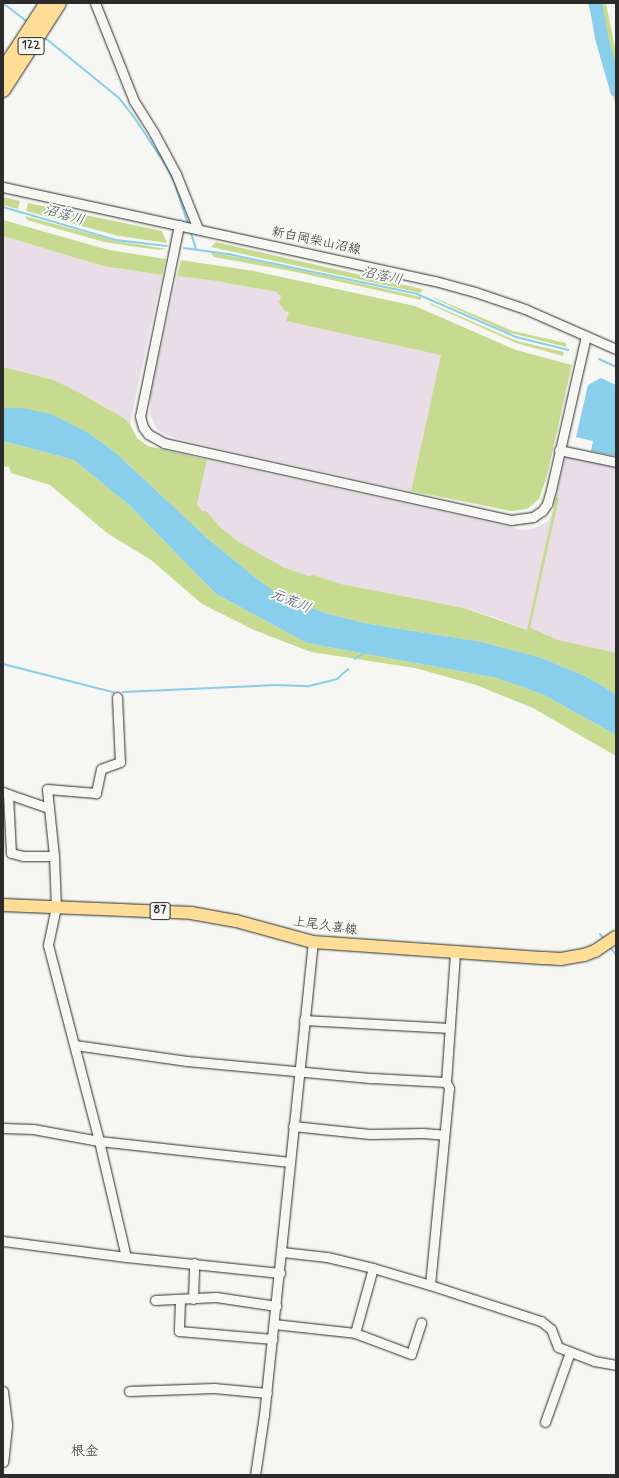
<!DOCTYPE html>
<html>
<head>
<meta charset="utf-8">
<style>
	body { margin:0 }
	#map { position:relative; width:619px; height:1478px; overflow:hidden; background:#f6f6f2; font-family:Mynerve,"Klee One",sans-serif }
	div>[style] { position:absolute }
	.built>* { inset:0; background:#e9dee8 }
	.green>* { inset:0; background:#c7db90 }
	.water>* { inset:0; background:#89ceeb }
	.stream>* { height:2px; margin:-1px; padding:0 1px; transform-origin:1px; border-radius:1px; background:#89ceeb }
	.river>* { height:13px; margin:-6.5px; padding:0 6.5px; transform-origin:6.5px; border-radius:6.5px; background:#89ceeb }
	.roads { filter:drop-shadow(0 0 1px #2b2b2b) drop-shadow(0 0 1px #2b2b2b) }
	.minor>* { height:9px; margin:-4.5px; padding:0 4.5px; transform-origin:4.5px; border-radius:4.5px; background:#f6f6f2 }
	.major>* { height:12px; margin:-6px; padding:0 6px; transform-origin:6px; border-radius:6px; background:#fedd96 }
	.highway>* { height:14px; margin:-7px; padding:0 7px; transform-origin:7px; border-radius:7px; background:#fedd96 }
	span { translate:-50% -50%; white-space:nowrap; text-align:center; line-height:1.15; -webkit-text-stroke:4px #f6f6f2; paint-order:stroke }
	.shield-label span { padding:1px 3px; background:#f6f6f2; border:1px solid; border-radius:3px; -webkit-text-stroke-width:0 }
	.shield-label { font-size:12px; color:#2b2b2b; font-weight:700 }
	.street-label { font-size:13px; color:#2b2b2b }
	.water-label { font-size:14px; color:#42545b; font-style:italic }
	.neighbourhood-label { font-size:14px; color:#2b2b2b }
	.frame { position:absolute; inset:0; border:4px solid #2b2b2b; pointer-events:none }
</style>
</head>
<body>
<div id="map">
	<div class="built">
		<i style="clip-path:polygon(3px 236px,103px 266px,162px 275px,130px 424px,124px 418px,102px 405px,54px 380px,3px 367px)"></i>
		<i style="clip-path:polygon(177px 276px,216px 281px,277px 292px,445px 338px,411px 491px,187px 441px,166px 435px,157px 429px,150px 415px,151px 394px)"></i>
		<i style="clip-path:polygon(569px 455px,616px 466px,616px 677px,543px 636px,494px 617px,464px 608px,341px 584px,314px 575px,309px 577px,283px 567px,239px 542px,221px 528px,206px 511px,202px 511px,197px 505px,207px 460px,524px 530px,533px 529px,548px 521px,553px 511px,565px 458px)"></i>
	</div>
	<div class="green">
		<i style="clip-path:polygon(588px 3px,593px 3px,600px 40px,616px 95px,616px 107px)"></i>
		<i style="clip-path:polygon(597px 3px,606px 3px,616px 53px,616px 81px)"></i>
		<i style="clip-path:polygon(3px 197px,20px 201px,18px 209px,3px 205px)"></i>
		<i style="clip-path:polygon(28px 203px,162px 231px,167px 243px,119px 236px,26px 211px)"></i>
		<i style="clip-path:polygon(25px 216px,117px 241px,167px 249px,158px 250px,104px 242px,27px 220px)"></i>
		<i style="clip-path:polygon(3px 220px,109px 250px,166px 259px,162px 275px,103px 266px,3px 236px)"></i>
		<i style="clip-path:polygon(216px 242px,422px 289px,421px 293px,211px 247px)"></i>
		<i style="clip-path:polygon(210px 252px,297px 269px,421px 297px,421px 300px,296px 272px,214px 257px)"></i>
		<i style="clip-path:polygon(181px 260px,254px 271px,415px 306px,516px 350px,572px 365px,547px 476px,539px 499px,527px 509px,511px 511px,411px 491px,441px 355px,286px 321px,289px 312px,285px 311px,278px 301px,280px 301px,281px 295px,277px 294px,277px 292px,216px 281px,177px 276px)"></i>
		<i style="clip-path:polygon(433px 297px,513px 331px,566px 343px,566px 347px,507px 332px,433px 298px)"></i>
		<i style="clip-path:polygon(430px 303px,517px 341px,564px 352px,563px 356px,516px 343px,429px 304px)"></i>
		<i style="clip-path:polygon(3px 367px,54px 380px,78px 392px,124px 418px,130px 424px,137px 438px,148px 446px,207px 460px,197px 505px,202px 511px,206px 511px,221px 528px,239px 542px,283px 567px,308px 576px,314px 575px,341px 584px,464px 608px,527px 630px,556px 497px,559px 498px,530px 628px,558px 640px,616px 653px,616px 694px,585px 676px,542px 658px,482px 642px,364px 623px,325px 613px,280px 595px,261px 582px,207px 538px,116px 453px,89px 433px,22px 408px,3px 408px)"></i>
		<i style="clip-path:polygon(3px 441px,74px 460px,129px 505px,216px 594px,307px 643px,497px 678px,544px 695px,616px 735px,616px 756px,533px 708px,476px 685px,415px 668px,311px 652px,254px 630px,202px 604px,151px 560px,107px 533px,50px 485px,11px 473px,9px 467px,3px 466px)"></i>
	</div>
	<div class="water">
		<i style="clip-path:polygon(601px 378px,616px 385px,616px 456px,591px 451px,593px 441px,576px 437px,588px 385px)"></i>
		<i style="clip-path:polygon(3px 408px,22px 408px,51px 414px,89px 433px,116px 453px,207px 538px,261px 582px,280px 595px,325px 613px,364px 623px,482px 642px,542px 658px,585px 676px,616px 694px,616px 735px,544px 695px,497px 678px,307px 643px,216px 594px,129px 505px,74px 460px,3px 441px)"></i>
	</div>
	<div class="stream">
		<i style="left:3px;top:3px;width:31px;rotate:38deg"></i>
		<i style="left:44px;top:37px;width:97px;rotate:39.1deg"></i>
		<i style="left:119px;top:98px;width:24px;rotate:52deg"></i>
		<i style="left:134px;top:117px;width:56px;rotate:56.6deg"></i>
		<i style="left:165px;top:164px;width:19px;rotate:62deg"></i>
		<i style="left:174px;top:181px;width:45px;rotate:72deg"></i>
		<i style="left:3px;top:207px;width:118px;rotate:16.3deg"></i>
		<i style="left:116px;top:240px;width:51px;rotate:6.7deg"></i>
		<i style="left:190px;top:230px;width:19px;rotate:72deg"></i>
		<i style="left:184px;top:248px;width:44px;rotate:7.8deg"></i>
		<i style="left:228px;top:254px;width:193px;rotate:11.9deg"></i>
		<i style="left:417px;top:294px;width:108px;rotate:23.5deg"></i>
		<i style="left:516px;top:337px;width:54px;rotate:14deg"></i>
		<i style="left:599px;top:359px;width:19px;rotate:25deg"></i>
		<i style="left:355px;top:659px;width:11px;rotate:-34deg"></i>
		<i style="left:3px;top:664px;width:114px;rotate:14.3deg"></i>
		<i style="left:123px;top:692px;width:153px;rotate:-2.6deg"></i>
		<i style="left:276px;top:685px;width:33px;rotate:2deg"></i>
		<i style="left:309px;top:686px;width:29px;rotate:-14deg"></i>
		<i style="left:337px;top:679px;width:15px;rotate:-42deg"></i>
		<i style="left:600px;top:934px;width:6px;rotate:51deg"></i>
		<i style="left:609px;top:946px;width:11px;rotate:52deg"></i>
	</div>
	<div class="river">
		<i style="left:595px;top:3px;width:35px;rotate:80deg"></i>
		<i style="left:601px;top:37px;width:55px;rotate:74.2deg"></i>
	</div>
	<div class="roads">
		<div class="minor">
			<i style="left:95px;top:3px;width:105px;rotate:68.3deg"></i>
			<i style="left:134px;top:101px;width:38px;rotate:58deg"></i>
			<i style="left:154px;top:133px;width:47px;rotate:61.8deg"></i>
			<i style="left:176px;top:174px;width:59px;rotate:68.2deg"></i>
			<i style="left:3px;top:187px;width:442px;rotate:12.3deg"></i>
			<i style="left:435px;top:281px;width:41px;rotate:15.4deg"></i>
			<i style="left:475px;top:292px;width:53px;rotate:18.8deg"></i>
			<i style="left:525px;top:309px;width:99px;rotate:23.7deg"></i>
			<i style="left:179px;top:225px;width:195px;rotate:101.5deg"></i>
			<i style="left:140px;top:416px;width:11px;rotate:75deg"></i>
			<i style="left:143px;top:427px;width:9px;rotate:54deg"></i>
			<i style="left:148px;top:434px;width:18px;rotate:29deg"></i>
			<i style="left:164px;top:443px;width:355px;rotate:12.5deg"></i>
			<i style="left:511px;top:520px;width:22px;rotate:-8deg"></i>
			<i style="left:533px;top:517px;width:11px;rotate:-34deg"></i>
			<i style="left:542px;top:511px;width:9px;rotate:-54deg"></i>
			<i style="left:547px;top:504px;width:15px;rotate:-74deg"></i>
			<i style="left:551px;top:490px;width:158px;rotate:-77.2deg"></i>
			<i style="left:559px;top:450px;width:58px;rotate:11.9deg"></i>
			<i style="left:117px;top:697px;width:65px;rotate:87.4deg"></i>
			<i style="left:120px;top:762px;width:20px;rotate:160deg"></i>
			<i style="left:101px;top:769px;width:25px;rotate:102deg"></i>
			<i style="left:96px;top:793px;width:49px;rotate:-175.3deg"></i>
			<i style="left:47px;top:789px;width:67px;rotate:84deg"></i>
			<i style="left:54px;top:856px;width:51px;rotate:87.8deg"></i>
			<i style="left:56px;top:907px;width:39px;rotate:102deg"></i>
			<i style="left:48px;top:945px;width:203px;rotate:75.4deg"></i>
			<i style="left:99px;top:1141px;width:119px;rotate:76.9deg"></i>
			<i style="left:3px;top:792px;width:5px;rotate:22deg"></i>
			<i style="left:8px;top:794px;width:59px;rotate:87.1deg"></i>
			<i style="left:11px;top:853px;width:12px;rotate:14deg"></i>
			<i style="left:23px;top:856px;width:31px"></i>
			<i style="left:8px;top:794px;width:43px;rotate:18.9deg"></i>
			<i style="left:304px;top:1020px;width:146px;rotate:3.1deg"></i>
			<i style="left:75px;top:1045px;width:113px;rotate:8.1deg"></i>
			<i style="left:187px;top:1061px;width:186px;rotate:5.3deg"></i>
			<i style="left:372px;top:1078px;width:74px;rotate:3.1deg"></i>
			<i style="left:293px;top:1126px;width:77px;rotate:5.9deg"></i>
			<i style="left:370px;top:1134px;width:53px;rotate:-1.1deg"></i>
			<i style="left:423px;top:1133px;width:21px;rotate:5deg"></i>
			<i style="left:3px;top:1128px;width:30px;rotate:2deg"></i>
			<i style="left:33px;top:1129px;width:67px;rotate:10.3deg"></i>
			<i style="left:99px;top:1141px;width:192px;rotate:6.3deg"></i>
			<i style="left:3px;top:1241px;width:124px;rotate:7.4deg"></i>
			<i style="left:126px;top:1257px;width:155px;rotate:5.9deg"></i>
			<i style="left:282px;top:1252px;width:45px;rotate:6.3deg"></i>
			<i style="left:327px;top:1257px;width:47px;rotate:13.4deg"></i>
			<i style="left:373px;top:1268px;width:59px;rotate:16.6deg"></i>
			<i style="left:430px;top:1285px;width:117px;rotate:18deg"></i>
			<i style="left:541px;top:1321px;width:13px;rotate:39deg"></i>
			<i style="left:551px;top:1329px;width:19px;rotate:69deg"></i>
			<i style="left:558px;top:1347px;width:39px;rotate:21deg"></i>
			<i style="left:594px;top:1361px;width:22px;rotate:10deg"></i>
			<i style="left:373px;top:1268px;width:67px;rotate:105.5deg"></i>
			<i style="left:355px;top:1333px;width:60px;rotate:20.6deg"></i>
			<i style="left:411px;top:1354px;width:33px;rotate:-72deg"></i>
			<i style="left:430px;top:1285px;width:198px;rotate:-84.5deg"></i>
			<i style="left:449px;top:1088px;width:7px;rotate:-117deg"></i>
			<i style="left:446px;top:1082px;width:129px;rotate:-86deg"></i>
			<i style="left:193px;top:1299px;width:36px;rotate:-88deg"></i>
			<i style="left:155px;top:1300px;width:61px;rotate:-2.8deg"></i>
			<i style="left:216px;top:1297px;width:61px;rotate:8.5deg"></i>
			<i style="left:180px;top:1300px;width:31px;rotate:92deg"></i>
			<i style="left:179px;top:1331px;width:94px;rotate:4.9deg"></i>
			<i style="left:274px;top:1324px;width:81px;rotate:6.3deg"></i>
			<i style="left:3px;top:1391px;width:35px;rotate:83deg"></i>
			<i style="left:7px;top:1426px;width:36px;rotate:96deg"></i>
			<i style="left:129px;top:1391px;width:85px;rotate:-2deg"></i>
			<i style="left:214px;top:1388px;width:53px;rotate:5.4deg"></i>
			<i style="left:545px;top:1422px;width:74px;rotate:-70.3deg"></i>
			<i style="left:255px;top:1475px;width:61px;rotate:-81.5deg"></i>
			<i style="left:264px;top:1415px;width:476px;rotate:-84.1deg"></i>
		</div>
		<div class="major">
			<i style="left:3px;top:905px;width:188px;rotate:2.4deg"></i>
			<i style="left:191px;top:913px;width:46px;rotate:10.1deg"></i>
			<i style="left:236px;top:921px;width:80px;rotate:15.3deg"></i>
			<i style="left:313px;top:942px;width:232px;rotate:4deg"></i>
			<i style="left:544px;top:958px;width:17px;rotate:3deg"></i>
			<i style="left:561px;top:959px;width:23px;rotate:-10deg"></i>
			<i style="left:584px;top:955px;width:12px;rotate:-20deg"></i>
			<i style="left:595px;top:951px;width:25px;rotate:-34deg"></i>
		</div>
		<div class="highway">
			<i style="left:3px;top:70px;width:80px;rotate:-56.7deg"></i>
			<i style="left:3px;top:90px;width:103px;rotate:-57.2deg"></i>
		</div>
	</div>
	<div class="shield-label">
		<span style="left:31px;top:46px">122</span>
		<span style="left:160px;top:911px">87</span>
	</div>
	<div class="street-label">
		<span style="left:316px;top:242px;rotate:12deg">新白岡柴山沼線</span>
		<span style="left:325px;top:927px;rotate:8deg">上尾久喜線</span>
	</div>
	<div class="water-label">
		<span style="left:64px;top:215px;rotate:16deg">沼落川</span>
		<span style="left:382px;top:276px;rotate:12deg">沼落川</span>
		<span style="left:291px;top:601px;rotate:23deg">元荒川</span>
	</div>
	<div class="neighbourhood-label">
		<span style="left:85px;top:1451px">根金</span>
	</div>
	<div class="frame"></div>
</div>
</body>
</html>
